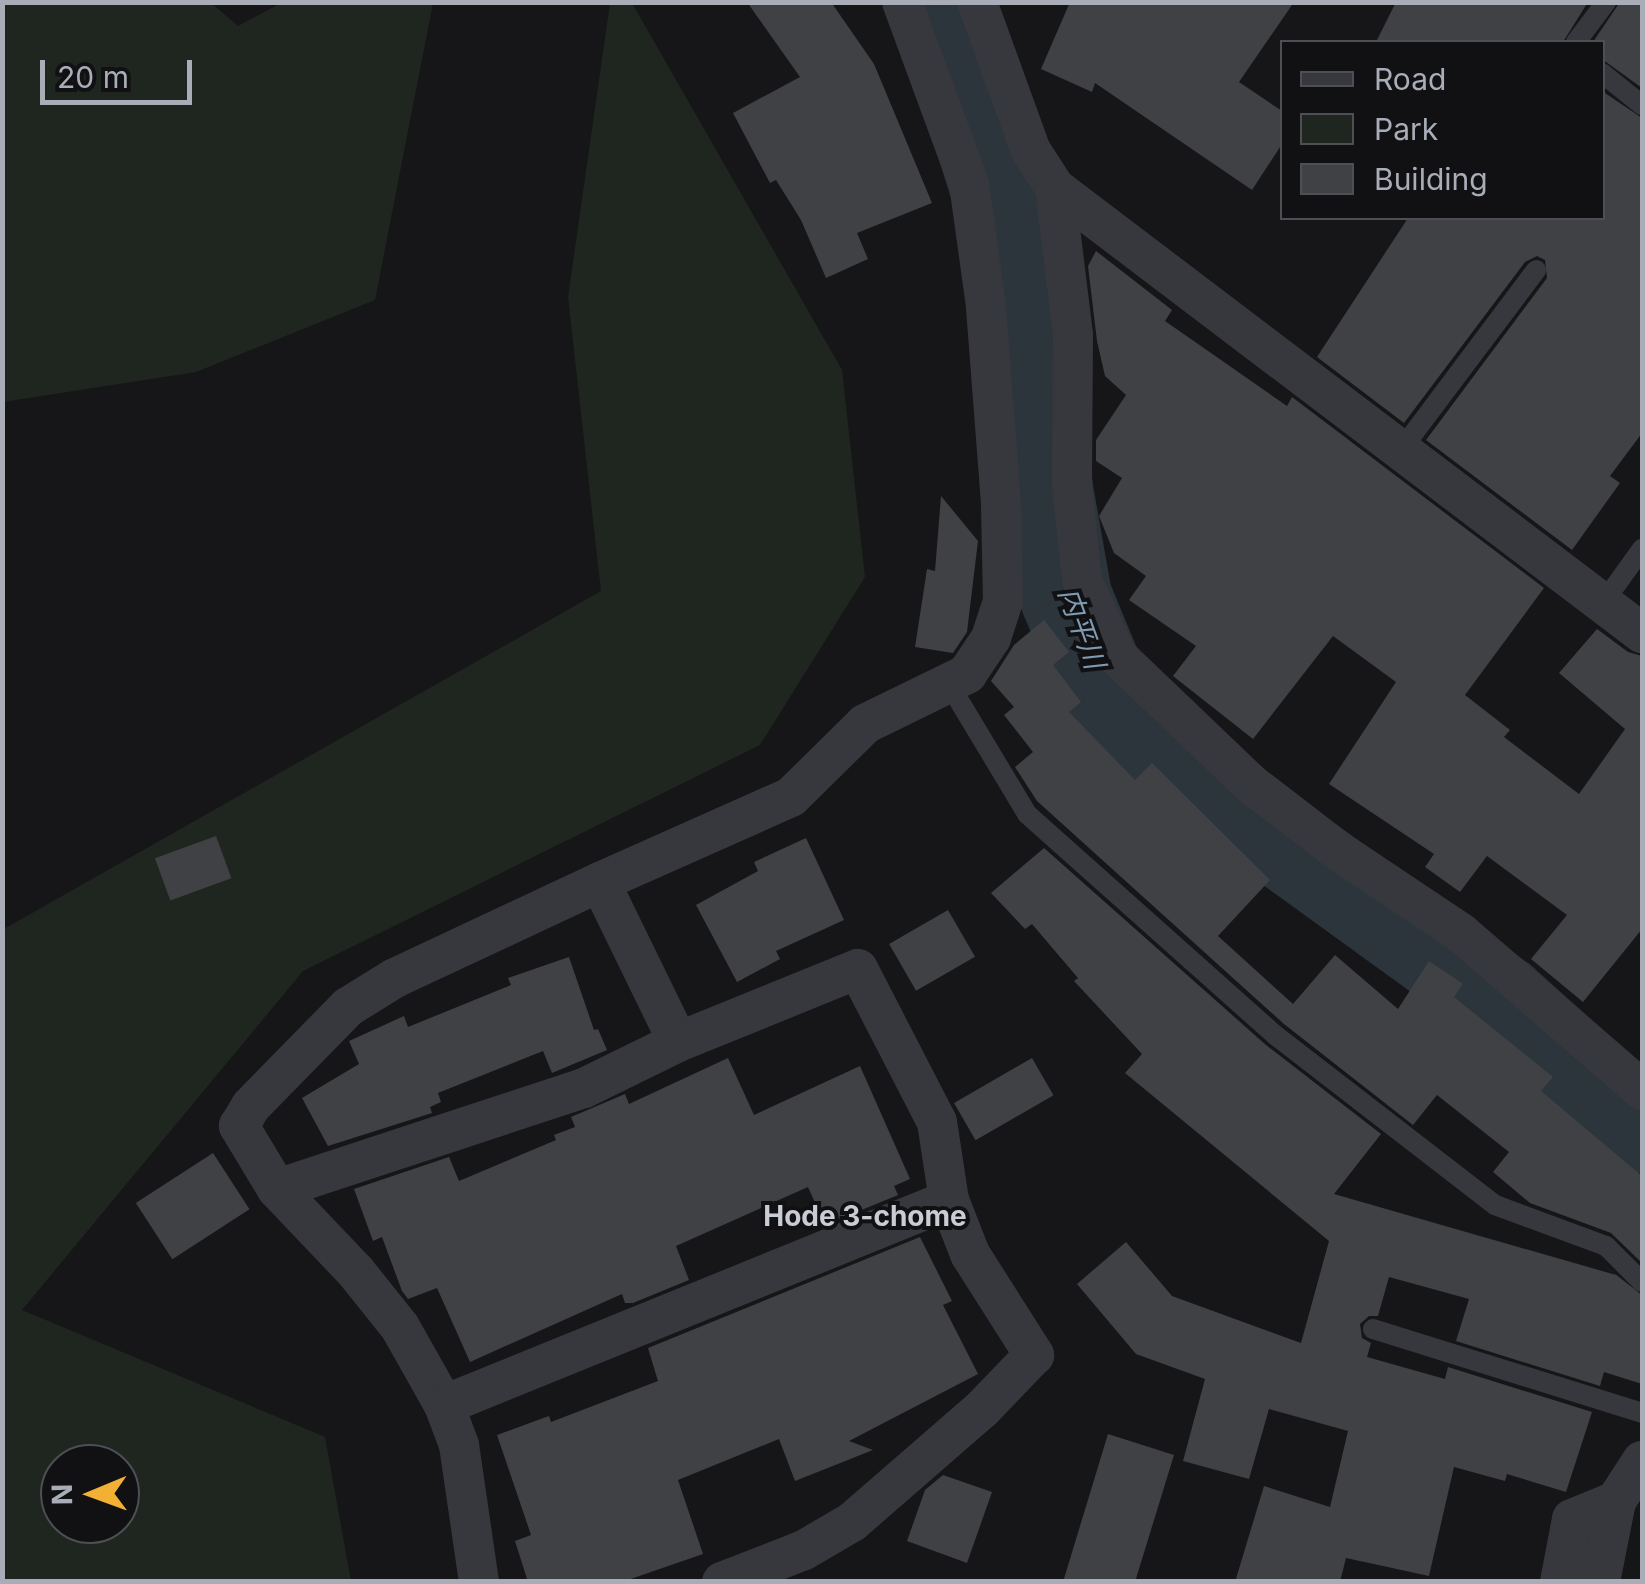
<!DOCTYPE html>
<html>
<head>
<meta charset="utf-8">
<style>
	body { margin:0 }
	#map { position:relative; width:1645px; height:1584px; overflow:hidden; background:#161618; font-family:Inter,"Noto Sans JP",sans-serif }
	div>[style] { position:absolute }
	.green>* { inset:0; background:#1e261f }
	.river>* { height:92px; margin:-46px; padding:0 46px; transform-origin:46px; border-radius:46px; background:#2c353c }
	.building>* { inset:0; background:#404145; transform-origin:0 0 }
	.service>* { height:20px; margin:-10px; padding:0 10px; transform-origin:10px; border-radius:10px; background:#37383d }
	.minor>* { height:40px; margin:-20px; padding:0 20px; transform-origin:20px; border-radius:20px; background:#37383d }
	span { translate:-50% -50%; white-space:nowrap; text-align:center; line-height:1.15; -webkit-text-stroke:8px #111113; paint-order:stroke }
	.water-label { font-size:28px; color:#7f9bb3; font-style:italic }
	.neighbourhood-label { font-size:28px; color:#c9ccd4; font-weight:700 }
	.frame { position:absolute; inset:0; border:5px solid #a8adb8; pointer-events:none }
	.legend { position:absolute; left:1280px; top:40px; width:325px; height:180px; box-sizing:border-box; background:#111113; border:2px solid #4d4f55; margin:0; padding:12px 18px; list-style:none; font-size:30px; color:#a8adb8 }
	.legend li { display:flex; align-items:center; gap:20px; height:50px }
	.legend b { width:50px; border:2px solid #4d4f55 }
	.north { position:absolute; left:40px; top:1444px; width:100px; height:100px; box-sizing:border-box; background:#111113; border:2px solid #4d4f55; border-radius:50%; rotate:269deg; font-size:28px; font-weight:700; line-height:40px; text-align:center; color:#a8adb8 }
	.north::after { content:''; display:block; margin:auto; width:35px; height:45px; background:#f2b134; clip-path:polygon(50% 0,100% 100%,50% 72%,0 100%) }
	.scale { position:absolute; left:40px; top:60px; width:152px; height:45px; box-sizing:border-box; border:5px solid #a8adb8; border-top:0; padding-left:12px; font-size:30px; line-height:35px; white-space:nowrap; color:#a8adb8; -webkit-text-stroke:8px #111113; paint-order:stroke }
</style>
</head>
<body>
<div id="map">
	<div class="green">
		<i style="clip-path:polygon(3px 2px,211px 3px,238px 26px,281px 3px,433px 3px,375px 300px,196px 372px,3px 402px)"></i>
		<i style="clip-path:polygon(evenodd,610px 3px,632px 3px,842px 370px,865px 577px,760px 745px,303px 971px,22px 1310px,325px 1437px,351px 1581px,3px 1581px,2px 930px,601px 591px,568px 297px,610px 3px,60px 1464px,120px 1464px,120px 1524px,60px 1524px,60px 1464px)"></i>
	</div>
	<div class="river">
		<i style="left:939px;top:5px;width:282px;rotate:72.7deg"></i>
		<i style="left:1023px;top:274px;width:216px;rotate:83.6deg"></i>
		<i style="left:1047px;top:489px;width:110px;rotate:80deg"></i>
		<i style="left:1066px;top:597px;width:102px;rotate:67.5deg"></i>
		<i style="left:1105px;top:691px;width:148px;rotate:43.1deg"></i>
		<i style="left:1213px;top:792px;width:357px;rotate:35.9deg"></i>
		<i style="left:1502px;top:1001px;width:189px;rotate:42.2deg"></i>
	</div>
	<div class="building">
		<i style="clip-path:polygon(747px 2px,831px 2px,874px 64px,932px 203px,857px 233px,868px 259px,826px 278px,801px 220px,776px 180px,770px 183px,733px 113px,800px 77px)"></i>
		<i style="clip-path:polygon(1070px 2px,1294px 2px,1239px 82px,1282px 111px,1282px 144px,1252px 190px,1095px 83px,1092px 92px,1041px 69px)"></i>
		<i style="clip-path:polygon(1396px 2px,1588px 2px,1563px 42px,1376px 42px)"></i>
		<i style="clip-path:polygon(1620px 2px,1642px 2px,1642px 88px,1602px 59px,1602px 42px,1593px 42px)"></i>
		<i style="clip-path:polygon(1602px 91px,1642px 118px,1642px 433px,1610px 476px,1620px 483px,1572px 550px,1426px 440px,1547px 278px,1545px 260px,1537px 256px,1525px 262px,1404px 423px,1317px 357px,1408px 218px,1602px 218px)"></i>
		<i style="clip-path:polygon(1096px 251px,1172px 310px,1165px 321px,1287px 406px,1292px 397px,1544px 588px,1465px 695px,1510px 730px,1504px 737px,1579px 794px,1625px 729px,1559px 673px,1597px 629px,1628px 652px,1642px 656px,1642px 929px,1583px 1002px,1531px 959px,1567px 915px,1487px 856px,1460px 892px,1425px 867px,1434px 854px,1329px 784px,1396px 682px,1333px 636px,1253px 739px,1173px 676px,1196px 646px,1129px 600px,1146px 576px,1114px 553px,1099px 516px,1122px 478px,1096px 461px,1096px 440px,1126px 395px,1105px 376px,1097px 341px,1088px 266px)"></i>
		<i style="clip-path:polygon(941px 496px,978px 541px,967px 632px,953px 653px,915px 647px,927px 569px,935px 571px)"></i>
		<i style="clip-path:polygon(1044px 620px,1069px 652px,1053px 665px,1081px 702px,1069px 712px,1135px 780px,1152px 763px,1270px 880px,1218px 936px,1293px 1004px,1335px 955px,1398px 1009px,1429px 961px,1463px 984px,1454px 997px,1553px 1077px,1541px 1091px,1642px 1176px,1642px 1263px,1611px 1233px,1530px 1203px,1493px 1172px,1509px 1152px,1437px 1095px,1413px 1125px,1284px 1024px,1037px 801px,1015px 767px,1033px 752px,1004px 715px,1014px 707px,991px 681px,1014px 645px)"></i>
		<i style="left:216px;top:836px;width:45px;height:65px;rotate:70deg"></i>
		<i style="clip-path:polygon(806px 838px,844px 920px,776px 951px,780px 959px,737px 982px,696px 905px,758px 871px,754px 862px)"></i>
		<i style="clip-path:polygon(1044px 848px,1266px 1045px,1381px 1134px,1334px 1194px,1616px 1275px,1592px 1256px,1642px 1295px,1642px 1384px,1604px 1372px,1600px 1386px,1456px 1341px,1469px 1299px,1389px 1277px,1378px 1316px,1369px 1316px,1360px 1324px,1362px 1338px,1371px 1343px,1367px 1357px,1445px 1379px,1448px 1367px,1592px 1412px,1566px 1492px,1507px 1474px,1505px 1481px,1454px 1467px,1429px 1576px,1346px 1558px,1340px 1582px,1235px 1582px,1264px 1486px,1330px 1507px,1348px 1431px,1269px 1409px,1249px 1479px,1183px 1461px,1205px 1379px,1136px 1354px,1077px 1284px,1126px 1242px,1172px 1296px,1301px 1343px,1329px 1241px,1125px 1073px,1142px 1054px,1074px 981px,1078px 978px,1032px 924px,1025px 929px,991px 893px)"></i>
		<i style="left:948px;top:910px;width:54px;height:68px;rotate:60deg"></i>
		<i style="clip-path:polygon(569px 957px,594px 1030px,598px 1029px,607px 1050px,552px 1073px,543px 1051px,438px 1093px,441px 1102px,430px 1107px,432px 1113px,328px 1146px,302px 1098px,359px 1064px,349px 1041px,404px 1016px,408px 1027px,511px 985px,508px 978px)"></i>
		<i style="clip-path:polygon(728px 1058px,754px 1115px,860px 1066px,910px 1179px,894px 1186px,898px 1195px,825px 1225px,808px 1187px,676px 1246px,689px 1280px,633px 1303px,625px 1303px,622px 1294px,470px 1362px,437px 1288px,408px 1299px,402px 1291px,382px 1237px,373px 1241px,354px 1189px,449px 1157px,459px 1181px,556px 1140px,554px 1135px,575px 1127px,571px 1117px,625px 1094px,629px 1104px)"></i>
		<i style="left:1032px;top:1058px;width:43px;height:90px;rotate:60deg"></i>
		<i style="left:213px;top:1153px;width:67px;height:92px;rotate:57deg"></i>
		<i style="clip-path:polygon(920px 1237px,952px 1301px,943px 1305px,978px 1374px,849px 1441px,873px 1450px,795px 1481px,779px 1439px,678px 1480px,703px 1554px,622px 1582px,528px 1582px,515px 1541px,531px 1535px,497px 1435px,549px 1416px,551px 1422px,658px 1381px,648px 1348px)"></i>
		<i style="clip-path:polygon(1108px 1434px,1174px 1455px,1135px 1582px,1063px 1582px)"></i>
		<i style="clip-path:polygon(943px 1475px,992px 1492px,967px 1563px,907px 1541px,925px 1490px)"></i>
	</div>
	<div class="service">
		<i style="left:1576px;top:42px;width:50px;rotate:-53.1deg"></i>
		<i style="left:1602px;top:73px;width:51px;rotate:38.7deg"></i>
		<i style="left:1401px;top:450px;width:225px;rotate:-53.1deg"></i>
		<i style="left:1603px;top:603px;width:67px;rotate:-54.2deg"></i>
		<i style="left:949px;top:684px;width:152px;rotate:59deg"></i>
		<i style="left:1027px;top:814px;width:332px;rotate:41.7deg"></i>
		<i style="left:1275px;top:1035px;width:278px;rotate:37.7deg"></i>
		<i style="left:1495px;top:1205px;width:118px;rotate:20.3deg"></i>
		<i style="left:1606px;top:1246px;width:51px;rotate:45deg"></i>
		<i style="left:1373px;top:1329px;width:282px;rotate:17.3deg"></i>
	</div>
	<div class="minor">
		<i style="left:977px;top:2px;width:158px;rotate:70.1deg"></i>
		<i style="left:1031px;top:151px;width:44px;rotate:57deg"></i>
		<i style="left:1055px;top:188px;width:737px;rotate:37.17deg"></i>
		<i style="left:1055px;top:188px;width:148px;rotate:83deg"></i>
		<i style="left:1073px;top:335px;width:149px;rotate:90.4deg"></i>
		<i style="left:1072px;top:484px;width:97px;rotate:84.1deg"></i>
		<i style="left:1082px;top:580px;width:84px;rotate:65.3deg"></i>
		<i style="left:1117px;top:656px;width:185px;rotate:43.7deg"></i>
		<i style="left:1251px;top:784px;width:108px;rotate:37.5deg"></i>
		<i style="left:1337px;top:850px;width:149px;rotate:33.8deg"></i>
		<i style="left:1461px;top:933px;width:240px;rotate:40.9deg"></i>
		<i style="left:600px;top:882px;width:178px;rotate:64deg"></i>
		<i style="left:678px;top:1042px;width:194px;rotate:-22.1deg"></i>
		<i style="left:858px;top:969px;width:172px;rotate:62.7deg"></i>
		<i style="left:937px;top:1122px;width:79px;rotate:81.3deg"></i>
		<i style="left:949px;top:1200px;width:58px;rotate:68.7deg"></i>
		<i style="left:970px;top:1254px;width:120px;rotate:57.6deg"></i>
		<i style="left:1034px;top:1355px;width:75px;rotate:133.9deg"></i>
		<i style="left:982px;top:1409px;width:172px;rotate:139deg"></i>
		<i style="left:852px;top:1522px;width:56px;rotate:149.7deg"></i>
		<i style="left:804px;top:1550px;width:88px;rotate:158.7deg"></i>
		<i style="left:678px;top:1042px;width:105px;rotate:153.9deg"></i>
		<i style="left:584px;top:1088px;width:323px;rotate:161.8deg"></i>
		<i style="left:277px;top:1189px;width:74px;rotate:-121.1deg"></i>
		<i style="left:239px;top:1126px;width:23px;rotate:-59deg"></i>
		<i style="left:251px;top:1106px;width:139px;rotate:-45.6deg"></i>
		<i style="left:348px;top:1007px;width:55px;rotate:-31.7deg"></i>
		<i style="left:395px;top:978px;width:226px;rotate:-25.1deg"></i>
		<i style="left:600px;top:882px;width:209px;rotate:-24deg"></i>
		<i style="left:791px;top:797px;width:104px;rotate:-44.6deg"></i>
		<i style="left:865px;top:724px;width:114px;rotate:-26.1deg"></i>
		<i style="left:967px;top:674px;width:43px;rotate:-56.3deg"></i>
		<i style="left:991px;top:638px;width:39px;rotate:-72deg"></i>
		<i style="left:1003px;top:601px;width:98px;rotate:-91.2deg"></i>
		<i style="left:1001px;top:503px;width:198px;rotate:-94.4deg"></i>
		<i style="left:986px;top:306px;width:123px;rotate:-97.9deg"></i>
		<i style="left:969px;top:184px;width:194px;rotate:-110.2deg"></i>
		<i style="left:277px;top:1189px;width:115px;rotate:46.4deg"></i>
		<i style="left:356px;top:1272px;width:70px;rotate:51.3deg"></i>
		<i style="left:400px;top:1327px;width:90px;rotate:60.6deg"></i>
		<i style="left:444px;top:1405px;width:545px;rotate:-22.09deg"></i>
		<i style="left:444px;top:1405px;width:43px;rotate:69.4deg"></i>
		<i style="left:459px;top:1445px;width:138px;rotate:81.7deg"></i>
		<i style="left:1560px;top:1582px;width:64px;rotate:-79.2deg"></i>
		<i style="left:1572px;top:1519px;width:48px;rotate:-22.2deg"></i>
		<i style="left:1600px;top:1582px;width:83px;rotate:-78.8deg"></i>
		<i style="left:1616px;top:1501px;width:48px;rotate:-57deg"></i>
	</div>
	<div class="water-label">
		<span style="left:1082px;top:628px;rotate:70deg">内平川</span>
	</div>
	<div class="neighbourhood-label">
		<span style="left:865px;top:1216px">Hode 3-chome</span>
	</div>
	<div class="frame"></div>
	<ul class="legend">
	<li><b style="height:12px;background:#37383d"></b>Road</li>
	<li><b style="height:28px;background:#1e261f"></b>Park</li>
	<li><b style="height:28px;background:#404145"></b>Building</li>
	</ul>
	<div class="north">N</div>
	<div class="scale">20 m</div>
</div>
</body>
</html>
